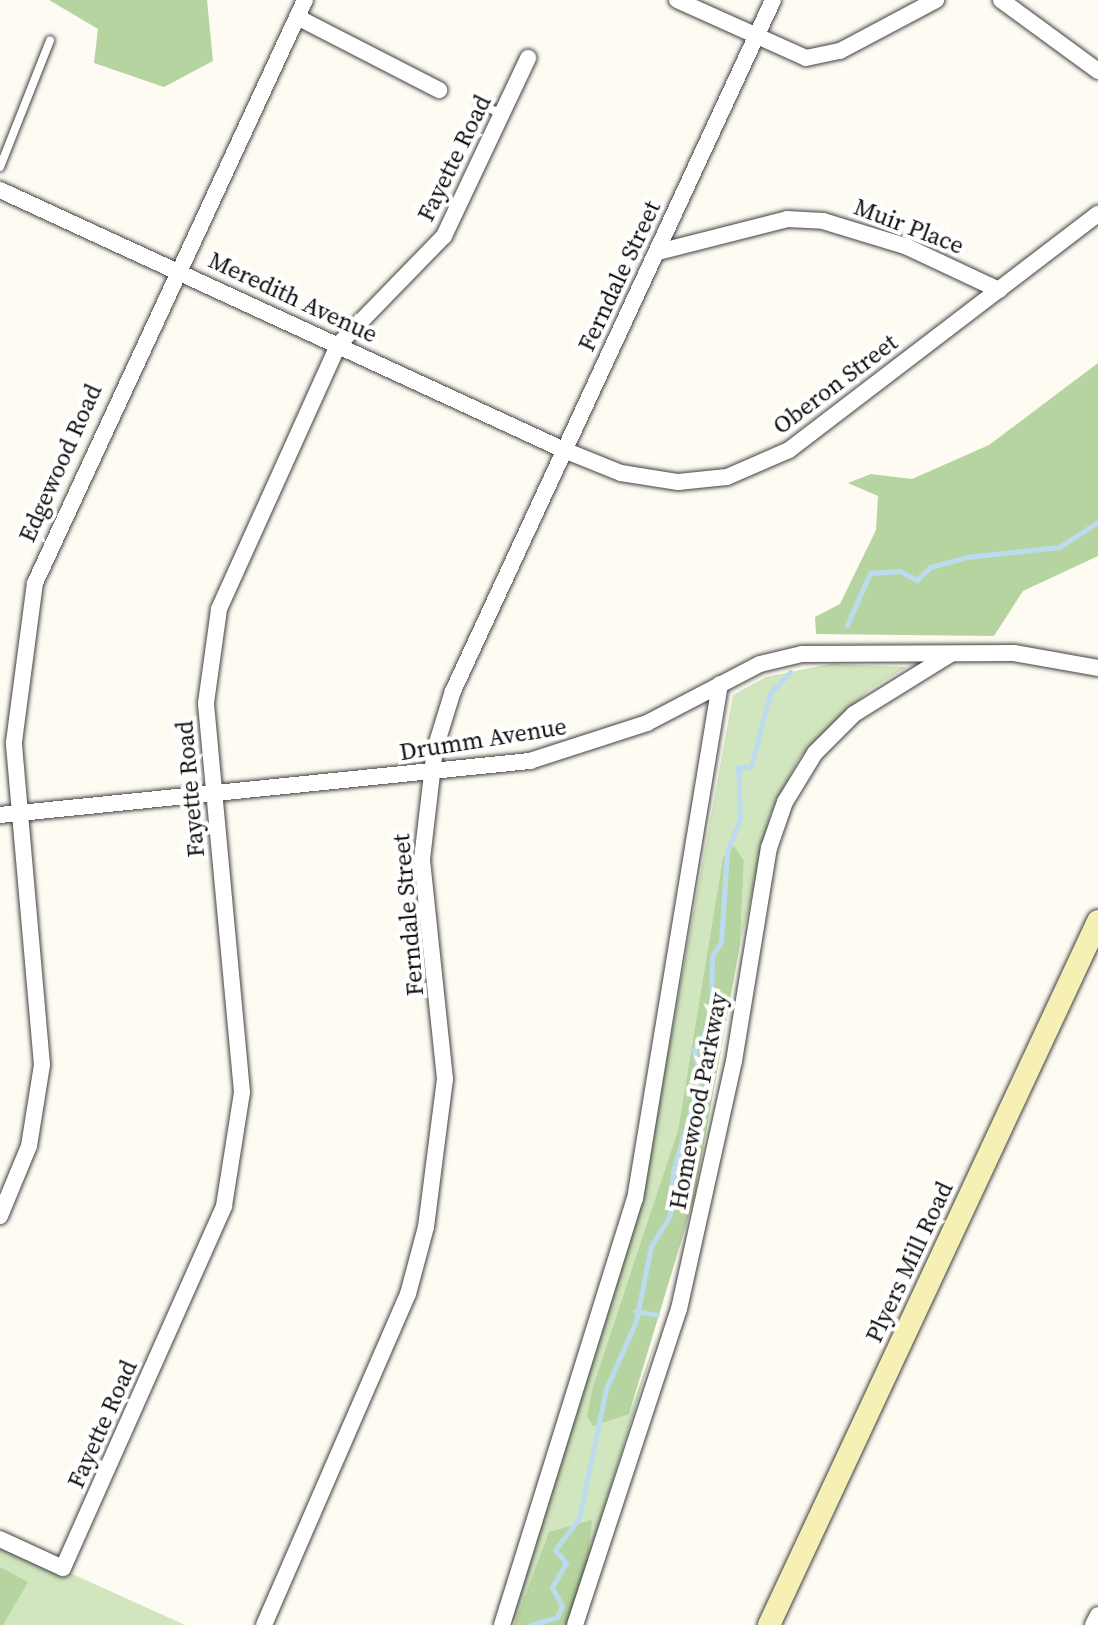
<!DOCTYPE html>
<html>
<head>
<meta charset="utf-8">
<style>
	body { margin:0 }
	#map { position:relative; width:1098px; height:1625px; overflow:hidden; background:#fdfbf2; font-family:"Source Serif 4",serif }
	div>[style] { position:absolute }
	.green>* { inset:0; background:#d1e5be }
	.forest>* { inset:0; background:#b6d49f }
	.stream>* { height:5px; margin:-2.5px; padding:0 2.5px; transform-origin:2.5px; border-radius:2.5px; background:#bcdbef }
	.roads { filter:drop-shadow(0 0 2px #414141) drop-shadow(0 0 2px #414141) }
	.lane>* { height:8px; margin:-4px; padding:0 4px; transform-origin:4px; border-radius:4px; background:#fff }
	.street>* { height:16px; margin:-8px; padding:0 8px; transform-origin:8px; border-radius:8px; background:#fff }
	.secondary>* { height:22px; margin:-11px; padding:0 11px; transform-origin:11px; border-radius:11px; background:#f6f0b4 }
	span { translate:-50% -50%; white-space:nowrap; text-align:center; line-height:1.15; -webkit-text-stroke:8px #fff; paint-order:stroke }
	.street-label { font-size:24px; color:#0e0e0e }
</style>
</head>
<body>
<div id="map">
	<div class="green">
		<i style="clip-path:polygon(830px 664px,907px 667px,869px 690px,799px 758px,770px 815px,740px 945px,744px 861px,723px 857px,678px 1130px,593px 1386px,629px 1414px,657px 1336px,587px 1565px,508px 1625px,644px 1185px,733px 695px,766px 677px)"></i>
		<i style="clip-path:polygon(0 1539px,79px 1577px,185px 1625px,0 1625px)"></i>
	</div>
	<div class="forest">
		<i style="clip-path:polygon(49px 0,207px 0,213px 61px,164px 87px,94px 63px,98px 29px)"></i>
		<i style="clip-path:polygon(1098px 363px,1098px 556px,1023px 591px,994px 636px,816px 634px,815px 617px,840px 604px,876px 530px,878px 496px,848px 483px,871px 474px,912px 479px,989px 445px)"></i>
		<i style="clip-path:polygon(734px 846px,744px 861px,740px 945px,694px 1199px,629px 1414px,593px 1426px,587px 1416px,593px 1386px,678px 1130px,723px 857px)"></i>
		<i style="clip-path:polygon(592px 1520px,587px 1565px,567px 1625px,514px 1625px,549px 1532px)"></i>
		<i style="clip-path:polygon(0 1567px,28px 1582px,3px 1625px,0 1625px)"></i>
	</div>
	<div class="stream">
		<i style="left:847px;top:625px;width:57px;rotate:-66.1deg"></i>
		<i style="left:870px;top:573px;width:30px;rotate:-4deg"></i>
		<i style="left:900px;top:571px;width:19px;rotate:28deg"></i>
		<i style="left:917px;top:580px;width:18px;rotate:-45deg"></i>
		<i style="left:930px;top:567px;width:38px;rotate:-15deg"></i>
		<i style="left:967px;top:557px;width:93px;rotate:-6.2deg"></i>
		<i style="left:1059px;top:547px;width:46px;rotate:-32.7deg"></i>
		<i style="left:635px;top:1311px;width:22px;rotate:10deg"></i>
		<i style="left:531px;top:1625px;width:27px;rotate:-17deg"></i>
		<i style="left:557px;top:1617px;width:12px;rotate:-66deg"></i>
		<i style="left:562px;top:1606px;width:21px;rotate:-118deg"></i>
		<i style="left:552px;top:1587px;width:28px;rotate:-60deg"></i>
		<i style="left:566px;top:1563px;width:17px;rotate:-130deg"></i>
		<i style="left:555px;top:1550px;width:40px;rotate:-53deg"></i>
		<i style="left:579px;top:1518px;width:132px;rotate:-78.2deg"></i>
		<i style="left:606px;top:1389px;width:74px;rotate:-66.2deg"></i>
		<i style="left:636px;top:1321px;width:76px;rotate:-78.7deg"></i>
		<i style="left:651px;top:1246px;width:36px;rotate:-58deg"></i>
		<i style="left:670px;top:1215px;width:44px;rotate:-86.1deg"></i>
		<i style="left:673px;top:1171px;width:97px;rotate:-73.8deg"></i>
		<i style="left:700px;top:1078px;width:29px;rotate:-102deg"></i>
		<i style="left:694px;top:1050px;width:33px;rotate:-59deg"></i>
		<i style="left:711px;top:1022px;width:66px;rotate:-89.1deg"></i>
		<i style="left:712px;top:956px;width:17px;rotate:-57deg"></i>
		<i style="left:721px;top:942px;width:91px;rotate:-86.2deg"></i>
		<i style="left:727px;top:851px;width:35px;rotate:-68deg"></i>
		<i style="left:740px;top:818px;width:51px;rotate:-92.2deg"></i>
		<i style="left:738px;top:767px;width:13px"></i>
		<i style="left:751px;top:767px;width:76px;rotate:-75.6deg"></i>
		<i style="left:770px;top:693px;width:29px;rotate:-46deg"></i>
	</div>
	<div class="roads">
		<div class="lane">
			<i style="left:480px;top:104px;width:23px;rotate:25deg"></i>
			<i style="left:0;top:167px;width:136px;rotate:-68.4deg"></i>
		</div>
		<div class="street">
			<i style="left:677px;top:0;width:141px;rotate:24.2deg"></i>
			<i style="left:806px;top:58px;width:35px;rotate:-12deg"></i>
			<i style="left:840px;top:51px;width:109px;rotate:-28deg"></i>
			<i style="left:1001px;top:0;width:120px;rotate:36.2deg"></i>
			<i style="left:297px;top:17px;width:160px;rotate:27.2deg"></i>
			<i style="left:0;top:190px;width:621px;rotate:24.75deg"></i>
			<i style="left:564px;top:450px;width:61px;rotate:22deg"></i>
			<i style="left:621px;top:473px;width:58px;rotate:9deg"></i>
			<i style="left:678px;top:482px;width:49px;rotate:-5.8deg"></i>
			<i style="left:727px;top:477px;width:68px;rotate:-23.5deg"></i>
			<i style="left:789px;top:450px;width:389px;rotate:-37.4deg"></i>
			<i style="left:658px;top:252px;width:133px;rotate:-14.3deg"></i>
			<i style="left:787px;top:219px;width:36px;rotate:3deg"></i>
			<i style="left:823px;top:221px;width:86px;rotate:17deg"></i>
			<i style="left:905px;top:246px;width:104px;rotate:25.1deg"></i>
			<i style="left:0;top:815px;width:533px;rotate:-5.82deg"></i>
			<i style="left:530px;top:761px;width:123px;rotate:-18deg"></i>
			<i style="left:647px;top:723px;width:127px;rotate:-27.6deg"></i>
			<i style="left:760px;top:664px;width:43px;rotate:-13.4deg"></i>
			<i style="left:802px;top:654px;width:212px;rotate:-0.3deg"></i>
			<i style="left:1014px;top:653px;width:85px;rotate:10.1deg"></i>
			<i style="left:0;top:1216px;width:76px;rotate:-67.5deg"></i>
			<i style="left:29px;top:1146px;width:82px;rotate:-80.9deg"></i>
			<i style="left:42px;top:1065px;width:324px;rotate:-95deg"></i>
			<i style="left:14px;top:742px;width:160px;rotate:-82.5deg"></i>
			<i style="left:35px;top:583px;width:642px;rotate:-65.15deg"></i>
			<i style="left:0;top:1539px;width:69px;rotate:24.7deg"></i>
			<i style="left:63px;top:1568px;width:396px;rotate:-66deg"></i>
			<i style="left:224px;top:1206px;width:115px;rotate:-81deg"></i>
			<i style="left:242px;top:1092px;width:391px;rotate:-95.3deg"></i>
			<i style="left:206px;top:703px;width:95px;rotate:-82.1deg"></i>
			<i style="left:219px;top:609px;width:290px;rotate:-65.7deg"></i>
			<i style="left:338px;top:345px;width:152px;rotate:-45.8deg"></i>
			<i style="left:444px;top:236px;width:197px;rotate:-64.7deg"></i>
			<i style="left:264px;top:1625px;width:361px;rotate:-66.5deg"></i>
			<i style="left:408px;top:1294px;width:69px;rotate:-75deg"></i>
			<i style="left:426px;top:1227px;width:149px;rotate:-82.7deg"></i>
			<i style="left:445px;top:1079px;width:221px;rotate:-96deg"></i>
			<i style="left:422px;top:859px;width:111px;rotate:-83.3deg"></i>
			<i style="left:435px;top:749px;width:61px;rotate:-72.8deg"></i>
			<i style="left:453px;top:691px;width:761px;rotate:-65.15deg"></i>
			<i style="left:502px;top:1625px;width:446px;rotate:-72.7deg"></i>
			<i style="left:635px;top:1199px;width:522px;rotate:-80.63deg"></i>
			<i style="left:575px;top:1625px;width:333px;rotate:-71.8deg"></i>
			<i style="left:679px;top:1309px;width:254px;rotate:-77.5deg"></i>
			<i style="left:734px;top:1061px;width:216px;rotate:-80.7deg"></i>
			<i style="left:769px;top:848px;width:49px;rotate:-70.8deg"></i>
			<i style="left:785px;top:802px;width:57px;rotate:-58.5deg"></i>
			<i style="left:815px;top:753px;width:55px;rotate:-45deg"></i>
			<i style="left:854px;top:714px;width:112px;rotate:-31.8deg"></i>
			<i style="left:1093px;top:1625px;width:11px;rotate:-63deg"></i>
		</div>
		<div class="secondary">
			<i style="left:769px;top:1625px;width:777px;rotate:-64.95deg"></i>
		</div>
	</div>
	<div class="street-label">
		<span style="left:454px;top:158px;rotate:-64deg">Fayette Road</span>
		<span style="left:909px;top:226px;rotate:21deg">Muir Place</span>
		<span style="left:619px;top:276px;rotate:-65deg">Ferndale Street</span>
		<span style="left:293px;top:297px;rotate:25deg">Meredith Avenue</span>
		<span style="left:835px;top:384px;rotate:-37deg">Oberon Street</span>
		<span style="left:60px;top:463px;rotate:-66deg">Edgewood Road</span>
		<span style="left:483px;top:739px;rotate:-9deg">Drumm Avenue</span>
		<span style="left:190px;top:789px;rotate:-95deg">Fayette Road</span>
		<span style="left:408px;top:915px;rotate:-95deg">Ferndale Street</span>
		<span style="left:698px;top:1101px;rotate:-79deg">Homewood Parkway</span>
		<span style="left:909px;top:1262px;rotate:-65deg">Plyers Mill Road</span>
		<span style="left:102px;top:1424px;rotate:-66deg">Fayette Road</span>
	</div>
</div>
</body>
</html>
